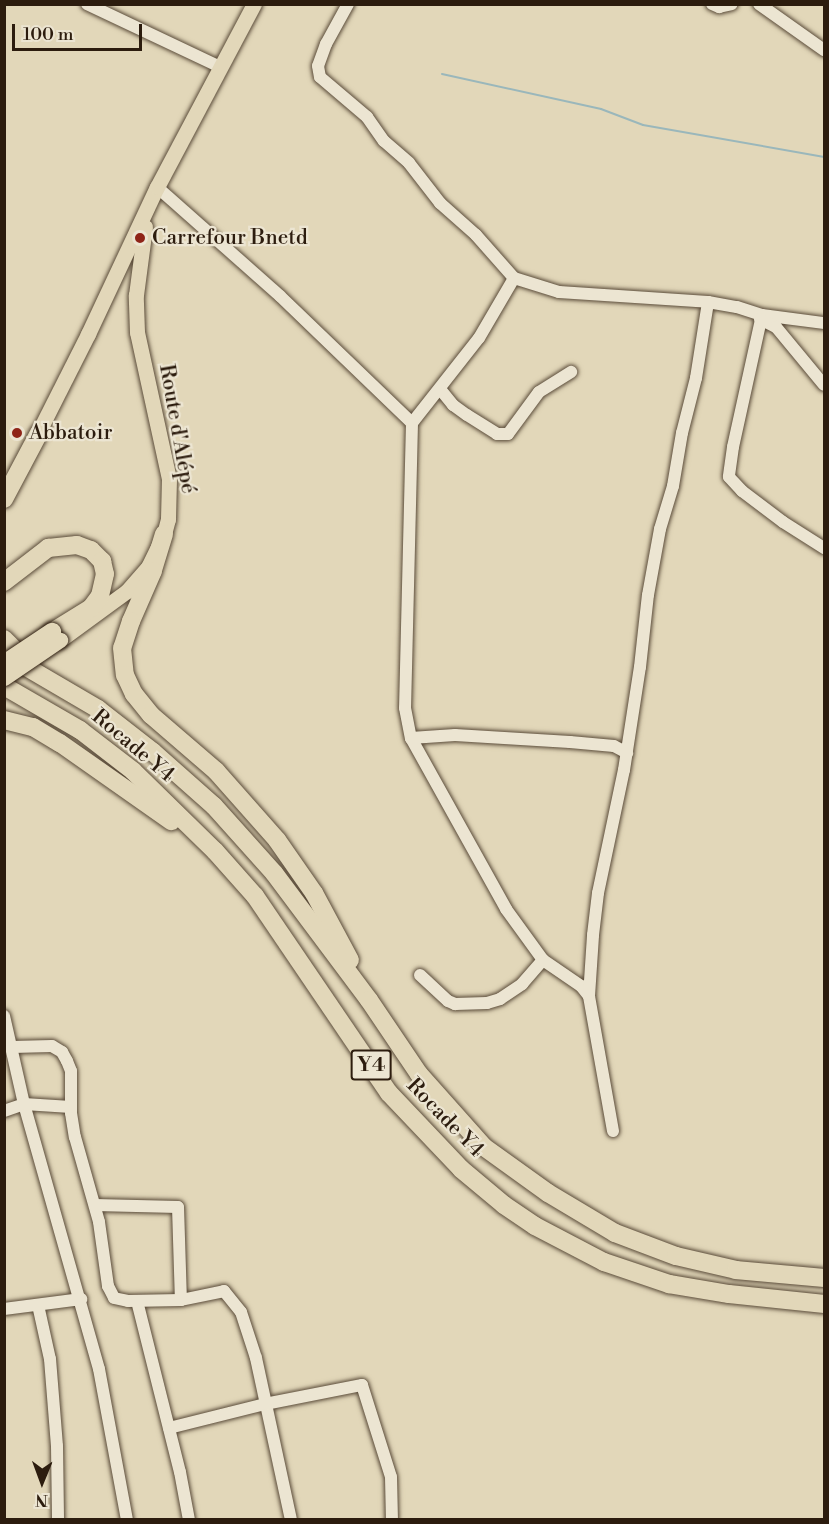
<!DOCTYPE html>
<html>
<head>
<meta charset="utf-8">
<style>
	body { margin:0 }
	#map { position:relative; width:829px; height:1524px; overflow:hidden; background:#e2d7b9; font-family:"Libre Bodoni",serif }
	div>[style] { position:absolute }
	.stream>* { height:2px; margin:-1px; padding:0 1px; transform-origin:1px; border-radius:1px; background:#9ab7bb }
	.roads { filter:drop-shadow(0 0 2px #5a4b39) drop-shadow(0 0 2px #5a4b39) }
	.minor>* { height:12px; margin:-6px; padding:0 6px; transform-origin:6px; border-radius:6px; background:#ece5d2 }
	.major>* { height:15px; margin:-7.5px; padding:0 7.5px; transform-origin:7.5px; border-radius:7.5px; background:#e2d7b9 }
	.highway>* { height:18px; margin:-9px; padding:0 9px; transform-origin:9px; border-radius:9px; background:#e2d7b9 }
	.bridges { filter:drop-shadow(0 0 2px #2c1c0e) drop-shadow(0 0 2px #2c1c0e) }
	.major-bridge>* { height:15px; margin:-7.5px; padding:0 7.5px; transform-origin:7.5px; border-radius:7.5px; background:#e2d7b9 }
	.highway-bridge>* { height:18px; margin:-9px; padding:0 9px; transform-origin:9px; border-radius:9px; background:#e2d7b9 }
	.dots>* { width:16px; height:16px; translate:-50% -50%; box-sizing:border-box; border:3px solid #ece5d2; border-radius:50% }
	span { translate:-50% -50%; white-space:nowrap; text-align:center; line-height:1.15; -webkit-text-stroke:4.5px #ece5d2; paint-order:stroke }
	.shield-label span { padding:2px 4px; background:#ece5d2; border:2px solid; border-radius:4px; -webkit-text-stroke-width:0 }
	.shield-label { font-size:20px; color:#2c1c0e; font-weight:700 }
	.poi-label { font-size:21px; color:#2c1c0e }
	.left { translate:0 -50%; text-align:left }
	.street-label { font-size:21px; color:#2c1c0e }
	.frame { position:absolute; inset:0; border:6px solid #2c1c0e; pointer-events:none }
	.north { position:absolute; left:12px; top:1452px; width:60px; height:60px; -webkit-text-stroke:4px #ece5d2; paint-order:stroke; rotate:181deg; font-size:16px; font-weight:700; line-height:24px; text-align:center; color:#2c1c0e }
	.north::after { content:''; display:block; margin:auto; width:21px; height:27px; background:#2c1c0e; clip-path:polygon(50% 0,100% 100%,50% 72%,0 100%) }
	.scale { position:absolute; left:12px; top:24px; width:130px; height:27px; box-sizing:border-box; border:3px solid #2c1c0e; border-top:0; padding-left:8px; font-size:18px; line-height:21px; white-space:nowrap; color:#2c1c0e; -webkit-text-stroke:4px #ece5d2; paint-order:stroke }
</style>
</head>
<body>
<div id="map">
	<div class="stream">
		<i style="left:442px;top:74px;width:163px;rotate:12.4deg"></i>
		<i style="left:601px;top:109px;width:45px;rotate:20.9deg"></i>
		<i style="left:643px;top:125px;width:184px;rotate:10deg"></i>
	</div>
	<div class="roads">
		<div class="minor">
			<i style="left:87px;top:4px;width:147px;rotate:25.3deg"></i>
			<i style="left:348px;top:4px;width:46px;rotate:118.8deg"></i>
			<i style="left:326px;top:44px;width:23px;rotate:110deg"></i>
			<i style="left:318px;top:66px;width:11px;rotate:80deg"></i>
			<i style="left:320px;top:77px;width:62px;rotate:40.4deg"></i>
			<i style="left:367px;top:117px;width:29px;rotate:55deg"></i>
			<i style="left:384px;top:141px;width:33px;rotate:41deg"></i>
			<i style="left:409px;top:163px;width:51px;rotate:52.2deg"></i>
			<i style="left:440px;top:203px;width:48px;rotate:41.6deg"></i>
			<i style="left:476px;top:235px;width:57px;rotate:48.5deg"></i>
			<i style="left:514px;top:278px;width:47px;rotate:17.3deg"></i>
			<i style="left:559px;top:292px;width:149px;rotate:3.8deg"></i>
			<i style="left:708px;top:302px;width:29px;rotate:10deg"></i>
			<i style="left:737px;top:307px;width:26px;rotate:18deg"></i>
			<i style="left:762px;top:315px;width:135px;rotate:102.4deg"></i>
			<i style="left:733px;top:447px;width:30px;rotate:98deg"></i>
			<i style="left:729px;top:477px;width:19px;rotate:47deg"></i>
			<i style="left:742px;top:491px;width:51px;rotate:37.1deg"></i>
			<i style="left:783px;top:522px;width:49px;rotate:32.4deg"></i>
			<i style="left:712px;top:4px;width:8px;rotate:23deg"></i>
			<i style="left:719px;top:7px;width:13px;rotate:-13deg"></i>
			<i style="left:759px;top:4px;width:80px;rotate:35.3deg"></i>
			<i style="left:157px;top:187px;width:164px;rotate:41.5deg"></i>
			<i style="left:280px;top:296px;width:183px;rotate:43.9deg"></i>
			<i style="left:412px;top:423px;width:285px;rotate:91.4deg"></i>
			<i style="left:405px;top:708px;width:31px;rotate:79deg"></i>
			<i style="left:411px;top:738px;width:196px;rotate:60.9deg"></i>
			<i style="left:506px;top:909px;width:63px;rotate:54deg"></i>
			<i style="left:543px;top:960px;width:46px;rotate:34.4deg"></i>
			<i style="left:581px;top:986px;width:13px;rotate:51deg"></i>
			<i style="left:762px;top:315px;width:63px;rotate:7.4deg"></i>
			<i style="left:760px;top:319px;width:18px;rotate:27deg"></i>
			<i style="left:776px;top:327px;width:75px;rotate:50.4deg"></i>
			<i style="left:440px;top:389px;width:21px;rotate:51deg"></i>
			<i style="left:453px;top:405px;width:17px;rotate:36deg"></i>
			<i style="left:467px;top:415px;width:36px;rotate:32deg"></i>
			<i style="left:497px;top:434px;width:11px"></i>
			<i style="left:508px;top:434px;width:52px;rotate:-53.6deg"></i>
			<i style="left:539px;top:392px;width:38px;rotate:-32deg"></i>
			<i style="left:412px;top:423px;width:108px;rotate:-51.8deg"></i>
			<i style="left:479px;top:338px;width:69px;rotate:-59.7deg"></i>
			<i style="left:411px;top:738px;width:44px;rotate:-3.9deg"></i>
			<i style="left:455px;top:735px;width:115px;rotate:3.5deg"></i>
			<i style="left:570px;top:742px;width:44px;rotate:5.2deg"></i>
			<i style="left:614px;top:746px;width:15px;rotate:28deg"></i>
			<i style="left:420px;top:975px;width:38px;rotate:43deg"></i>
			<i style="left:448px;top:1001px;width:8px;rotate:23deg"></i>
			<i style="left:455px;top:1004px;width:32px;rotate:-2deg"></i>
			<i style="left:487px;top:1003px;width:14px;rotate:-17deg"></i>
			<i style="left:500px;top:999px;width:27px;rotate:-34deg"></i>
			<i style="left:522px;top:984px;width:32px;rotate:-49deg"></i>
			<i style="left:4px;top:1016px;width:90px;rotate:77.2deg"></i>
			<i style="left:24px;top:1104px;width:275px;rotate:74.2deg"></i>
			<i style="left:99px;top:1369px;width:154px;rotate:79.5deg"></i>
			<i style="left:12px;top:1047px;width:40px;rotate:-1.4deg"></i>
			<i style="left:52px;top:1046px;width:12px;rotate:31deg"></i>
			<i style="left:62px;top:1052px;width:10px;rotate:61deg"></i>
			<i style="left:67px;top:1061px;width:11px;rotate:68deg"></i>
			<i style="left:71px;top:1071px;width:42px;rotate:90deg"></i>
			<i style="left:71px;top:1113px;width:24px;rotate:81deg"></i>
			<i style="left:75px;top:1137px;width:88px;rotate:74.2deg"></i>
			<i style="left:99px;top:1222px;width:65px;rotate:82deg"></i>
			<i style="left:108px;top:1286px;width:13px;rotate:63deg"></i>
			<i style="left:114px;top:1298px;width:14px;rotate:12deg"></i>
			<i style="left:128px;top:1301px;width:53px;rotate:-1.1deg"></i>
			<i style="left:181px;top:1300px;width:44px;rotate:-11.8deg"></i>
			<i style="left:224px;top:1291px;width:27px;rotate:51deg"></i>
			<i style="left:241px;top:1312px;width:48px;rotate:71.9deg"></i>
			<i style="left:256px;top:1358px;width:166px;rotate:77.8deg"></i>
			<i style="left:4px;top:1111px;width:21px;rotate:-19deg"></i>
			<i style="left:24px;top:1104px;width:47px;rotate:3.7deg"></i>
			<i style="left:613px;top:1131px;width:137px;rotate:-100.1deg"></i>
			<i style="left:589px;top:996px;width:61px;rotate:-86.2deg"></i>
			<i style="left:593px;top:935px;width:42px;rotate:-83.2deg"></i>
			<i style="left:598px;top:893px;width:126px;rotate:-78.1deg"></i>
			<i style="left:624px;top:770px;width:104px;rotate:-81.2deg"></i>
			<i style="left:640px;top:667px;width:72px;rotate:-83.7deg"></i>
			<i style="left:648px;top:595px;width:67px;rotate:-79.7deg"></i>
			<i style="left:660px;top:529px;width:45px;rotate:-73.2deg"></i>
			<i style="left:673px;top:486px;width:54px;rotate:-80.4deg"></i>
			<i style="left:682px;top:433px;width:57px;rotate:-75.7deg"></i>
			<i style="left:696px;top:378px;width:77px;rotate:-81deg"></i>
			<i style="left:95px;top:1205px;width:83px;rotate:1.4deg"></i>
			<i style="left:178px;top:1207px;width:93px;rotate:88.2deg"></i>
			<i style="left:137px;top:1301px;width:176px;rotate:75.9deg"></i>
			<i style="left:180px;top:1472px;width:49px;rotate:79.4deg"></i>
			<i style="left:38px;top:1305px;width:55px;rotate:77.5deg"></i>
			<i style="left:50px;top:1359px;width:87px;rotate:85.4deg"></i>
			<i style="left:57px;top:1446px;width:74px;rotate:89.2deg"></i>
			<i style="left:4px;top:1309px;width:78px;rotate:-7.4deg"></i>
			<i style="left:169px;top:1428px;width:99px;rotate:-14deg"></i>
			<i style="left:265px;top:1404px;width:99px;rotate:-11.1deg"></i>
			<i style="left:362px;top:1385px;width:96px;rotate:72.5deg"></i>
			<i style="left:391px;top:1477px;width:43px;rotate:88.7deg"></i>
		</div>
		<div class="major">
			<i style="left:34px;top:441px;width:120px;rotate:-63.2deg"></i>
			<i style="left:88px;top:334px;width:162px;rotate:-64.9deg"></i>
			<i style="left:157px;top:187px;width:207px;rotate:-62.1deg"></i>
			<i style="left:60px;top:640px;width:83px;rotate:-36.2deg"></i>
			<i style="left:127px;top:591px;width:32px;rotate:-49deg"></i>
			<i style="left:148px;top:567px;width:37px;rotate:-64deg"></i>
			<i style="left:164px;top:534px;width:16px;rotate:-75deg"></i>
			<i style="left:168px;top:519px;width:40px;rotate:-88.6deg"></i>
			<i style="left:169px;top:479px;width:150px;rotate:-102.3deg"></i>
			<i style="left:137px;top:332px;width:37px;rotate:-92deg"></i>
			<i style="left:136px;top:295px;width:69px;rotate:-82.5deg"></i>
		</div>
		<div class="highway">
			<i style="left:4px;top:499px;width:75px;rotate:-62.1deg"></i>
			<i style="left:164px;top:534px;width:39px;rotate:107deg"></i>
			<i style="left:153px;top:571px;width:55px;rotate:113.7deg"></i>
			<i style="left:131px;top:621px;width:28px;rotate:108deg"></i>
			<i style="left:122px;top:648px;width:27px;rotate:84deg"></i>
			<i style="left:125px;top:675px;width:21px;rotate:65deg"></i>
			<i style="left:134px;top:694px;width:27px;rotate:51deg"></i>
			<i style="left:151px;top:715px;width:86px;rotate:40.7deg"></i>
			<i style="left:216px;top:771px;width:92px;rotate:48.5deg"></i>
			<i style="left:277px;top:840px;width:65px;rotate:55.1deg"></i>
			<i style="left:314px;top:893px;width:76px;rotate:61.8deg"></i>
			<i style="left:4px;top:582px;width:56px;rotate:-37.7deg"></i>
			<i style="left:48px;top:548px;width:29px;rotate:-6deg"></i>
			<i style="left:77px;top:545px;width:15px;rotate:20deg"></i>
			<i style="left:91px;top:550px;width:16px;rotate:45deg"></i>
			<i style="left:102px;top:561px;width:13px;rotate:77deg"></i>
			<i style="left:105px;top:574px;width:23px;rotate:103deg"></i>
			<i style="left:100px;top:596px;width:15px;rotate:127deg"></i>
			<i style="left:91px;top:608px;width:46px;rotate:148.4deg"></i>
			<i style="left:4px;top:639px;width:33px;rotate:45deg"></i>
			<i style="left:11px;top:658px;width:101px;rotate:30.4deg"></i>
			<i style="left:98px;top:709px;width:70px;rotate:38deg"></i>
			<i style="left:153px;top:752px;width:81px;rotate:41.5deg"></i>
			<i style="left:214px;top:806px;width:90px;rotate:48.2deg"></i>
			<i style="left:274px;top:873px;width:159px;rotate:53.2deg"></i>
			<i style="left:369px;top:1000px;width:89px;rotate:56deg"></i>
			<i style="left:419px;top:1074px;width:98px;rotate:48.3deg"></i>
			<i style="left:484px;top:1147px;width:79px;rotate:35.7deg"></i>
			<i style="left:548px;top:1193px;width:78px;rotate:30.8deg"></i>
			<i style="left:615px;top:1233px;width:65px;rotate:20.7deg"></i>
			<i style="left:676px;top:1256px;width:62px;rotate:13.1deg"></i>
			<i style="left:736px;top:1270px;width:88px;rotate:5.2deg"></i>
			<i style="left:4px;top:686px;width:88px;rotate:30.1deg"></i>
			<i style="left:80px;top:730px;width:67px;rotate:37.7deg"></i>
			<i style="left:133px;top:771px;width:115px;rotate:44.3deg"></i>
			<i style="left:215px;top:851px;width:60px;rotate:48.4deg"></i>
			<i style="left:255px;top:896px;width:238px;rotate:55.8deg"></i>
			<i style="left:389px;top:1093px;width:105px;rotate:46.5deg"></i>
			<i style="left:461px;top:1169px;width:56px;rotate:39.9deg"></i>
			<i style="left:504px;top:1205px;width:37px;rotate:34deg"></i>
			<i style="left:535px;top:1226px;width:78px;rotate:27.6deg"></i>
			<i style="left:604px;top:1262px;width:69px;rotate:18.7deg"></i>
			<i style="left:669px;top:1284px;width:61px;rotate:9.5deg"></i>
			<i style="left:729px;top:1294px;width:96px;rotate:6deg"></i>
			<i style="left:4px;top:720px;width:30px;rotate:14deg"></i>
			<i style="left:33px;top:727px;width:31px;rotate:31deg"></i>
			<i style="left:60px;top:743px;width:136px;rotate:35.1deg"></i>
		</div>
	</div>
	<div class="bridges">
		<div class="major-bridge">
			<i style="left:4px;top:678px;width:68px;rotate:-34.2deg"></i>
		</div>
		<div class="highway-bridge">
			<i style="left:4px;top:664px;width:58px;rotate:-33.7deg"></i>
		</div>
	</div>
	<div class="dots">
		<i style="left:140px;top:238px;background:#8f2418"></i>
		<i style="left:17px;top:433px;background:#8f2418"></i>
	</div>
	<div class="shield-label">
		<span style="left:371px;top:1065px">Y4</span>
	</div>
	<div class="poi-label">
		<span class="left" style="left:152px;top:238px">Carrefour Bnetd</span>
		<span class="left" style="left:29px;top:433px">Abbatoir</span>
	</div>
	<div class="street-label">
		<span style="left:177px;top:429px;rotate:80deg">Route d'Alépé</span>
		<span style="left:133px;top:746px;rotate:40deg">Rocade Y4</span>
		<span style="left:445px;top:1118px;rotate:46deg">Rocade Y4</span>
	</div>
	<div class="frame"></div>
	<div class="north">N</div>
	<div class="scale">100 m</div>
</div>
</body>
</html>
